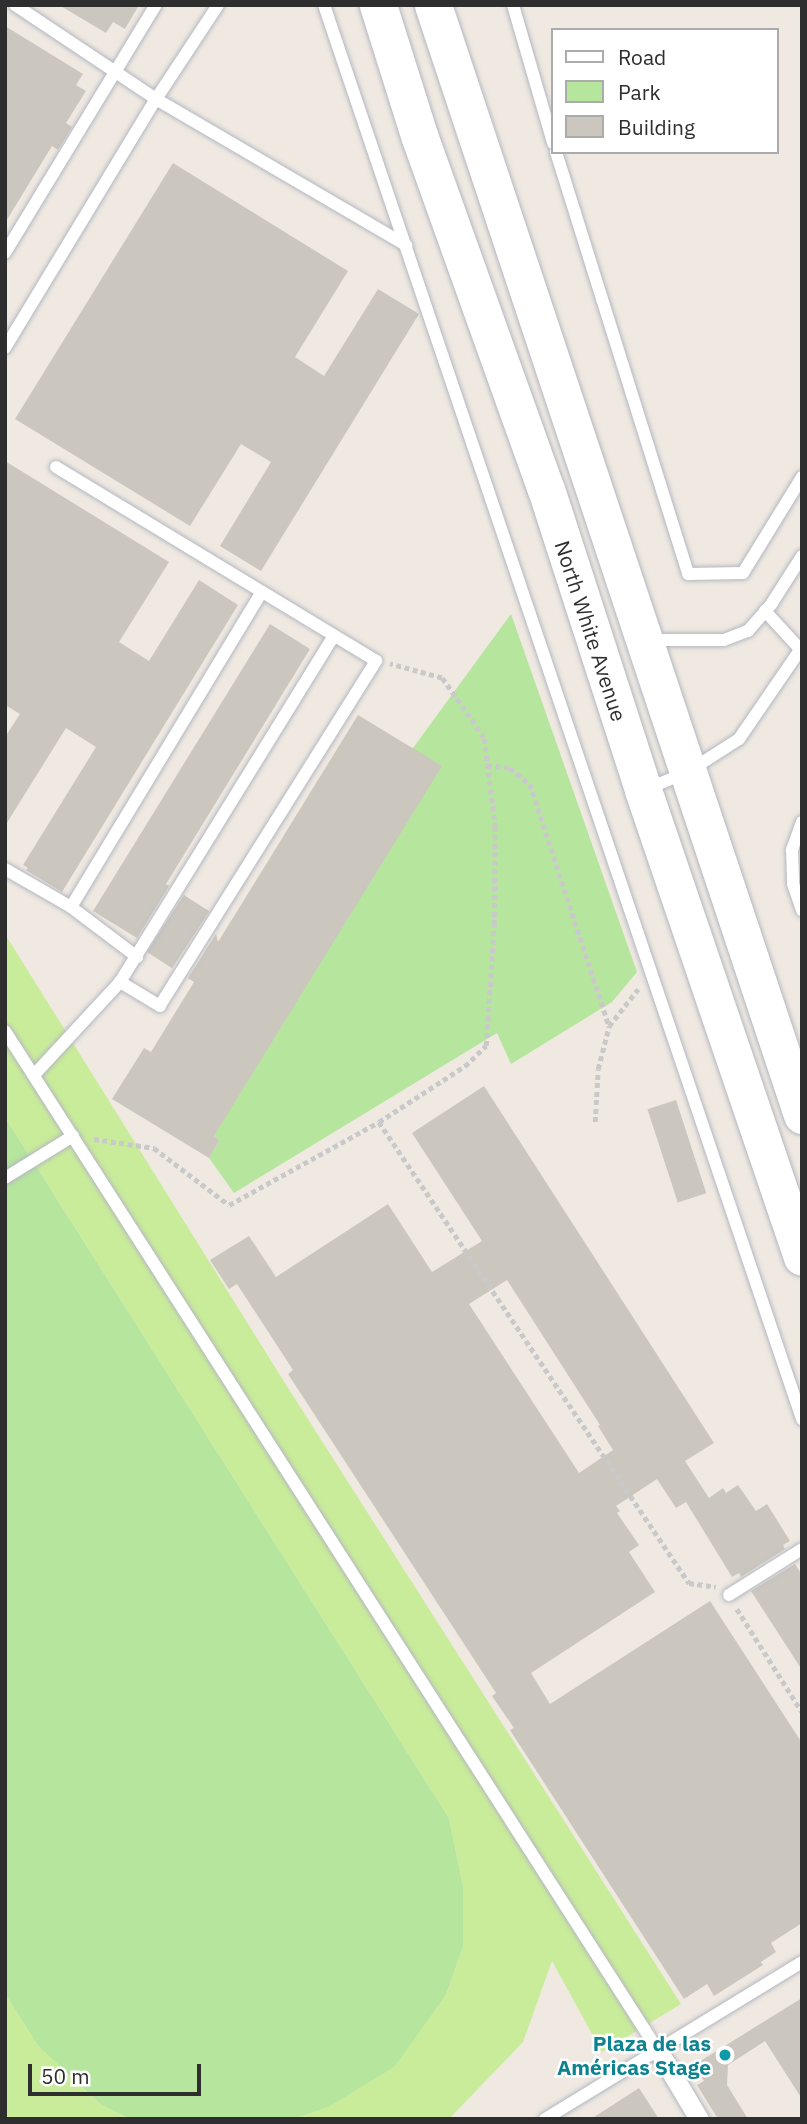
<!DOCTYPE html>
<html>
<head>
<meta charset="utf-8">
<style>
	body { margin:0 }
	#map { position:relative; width:807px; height:2124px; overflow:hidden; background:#efe9e1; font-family:"IBM Plex Sans",sans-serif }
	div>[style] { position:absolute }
	.green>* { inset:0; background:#b6e59e }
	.pitch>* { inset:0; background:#c9ec9a }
	.building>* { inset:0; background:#cbc7bf; transform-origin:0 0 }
	.path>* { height:4.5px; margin-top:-2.25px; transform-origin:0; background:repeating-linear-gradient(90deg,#c9c9c9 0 5px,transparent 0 8.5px) }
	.roads { filter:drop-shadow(0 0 2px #b4b7c1) drop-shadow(0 0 2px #b4b7c1) }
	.service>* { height:12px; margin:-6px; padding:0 6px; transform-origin:6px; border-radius:6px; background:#fff }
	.pedestrian>* { height:19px; margin:-9.5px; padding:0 9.5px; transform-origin:9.5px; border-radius:9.5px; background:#fff }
	.secondary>* { height:37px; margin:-18.5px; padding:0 18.5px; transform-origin:18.5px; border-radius:18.5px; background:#fff }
	.dots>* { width:19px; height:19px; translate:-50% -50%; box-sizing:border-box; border:4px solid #fff; border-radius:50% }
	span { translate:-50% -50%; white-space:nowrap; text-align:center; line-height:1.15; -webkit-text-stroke:5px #fff; paint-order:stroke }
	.street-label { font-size:21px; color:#2e2e2e }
	.culture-label { font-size:21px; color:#0d838f; font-weight:700 }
	.right { translate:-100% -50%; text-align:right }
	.frame { position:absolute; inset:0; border:7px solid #2e2e2e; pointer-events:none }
	.legend { position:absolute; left:551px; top:28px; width:228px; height:126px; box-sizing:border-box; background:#fff; border:2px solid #ababab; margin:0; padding:9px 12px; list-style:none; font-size:21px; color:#2e2e2e }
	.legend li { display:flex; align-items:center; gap:14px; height:35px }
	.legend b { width:35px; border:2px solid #ababab }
	.scale { position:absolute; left:28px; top:2064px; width:173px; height:32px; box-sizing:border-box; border:4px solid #2e2e2e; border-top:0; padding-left:9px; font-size:21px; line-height:24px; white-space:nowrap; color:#2e2e2e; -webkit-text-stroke:5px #fff; paint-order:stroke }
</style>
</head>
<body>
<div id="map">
	<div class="green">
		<i style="clip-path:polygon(511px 614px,637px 972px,612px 1002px,511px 1064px,497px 1033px,234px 1193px,209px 1158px,220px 1140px,214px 1136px,413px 748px)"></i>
		<i style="clip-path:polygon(5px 1117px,449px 1818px,463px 1886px,463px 1947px,446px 1995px,395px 2067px,329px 2107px,293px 2119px,130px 2119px,100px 2104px,38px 2046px,5px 1994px)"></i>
	</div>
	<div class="pitch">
		<i style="clip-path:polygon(5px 934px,283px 1380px,681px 2004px,602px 2052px,552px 1961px,523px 2042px,449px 2119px,293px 2119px,329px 2107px,394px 2067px,446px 1995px,463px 1947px,463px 1886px,449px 1818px,5px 1117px)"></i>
		<i style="clip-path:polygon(5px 1994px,38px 2046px,100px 2104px,130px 2119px,5px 2119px)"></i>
	</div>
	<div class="building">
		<i style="clip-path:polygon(59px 5px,139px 5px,125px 29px,113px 22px,106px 33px)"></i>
		<i style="clip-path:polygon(5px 26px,83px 74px,76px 85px,86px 91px,66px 123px,72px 127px,58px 150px,52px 146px,5px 223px)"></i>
		<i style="clip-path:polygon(173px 163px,348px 271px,295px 357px,324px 376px,378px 289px,419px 314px,261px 571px,220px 546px,271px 462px,241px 444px,190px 526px,15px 419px)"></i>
		<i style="clip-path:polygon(5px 461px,169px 562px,119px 642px,149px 661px,199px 580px,238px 605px,62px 892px,26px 870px,28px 868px,23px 865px,96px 747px,66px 728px,5px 826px,5px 737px,20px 714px,5px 705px)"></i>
		<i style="clip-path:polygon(270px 624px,310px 649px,166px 884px,169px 886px,137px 938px,93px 911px)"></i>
		<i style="clip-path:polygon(358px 715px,442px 766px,214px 1136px,220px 1140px,209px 1158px,112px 1099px,144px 1048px,151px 1052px,194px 982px,188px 978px,216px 934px,218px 942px)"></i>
		<i style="left:184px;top:895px;width:30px;height:68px;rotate:33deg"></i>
		<i style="clip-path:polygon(evenodd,484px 1086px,714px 1443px,685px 1461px,709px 1498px,723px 1488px,726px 1493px,738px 1485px,756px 1511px,767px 1504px,790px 1541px,783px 1545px,785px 1549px,741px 1577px,739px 1573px,732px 1577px,686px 1502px,676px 1508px,657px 1479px,616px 1506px,620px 1511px,617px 1513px,639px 1545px,629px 1552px,655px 1592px,531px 1673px,550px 1704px,710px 1601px,802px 1743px,802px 1923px,771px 1943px,776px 1952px,761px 1962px,763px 1965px,714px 1996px,707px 1984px,684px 1999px,510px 1730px,514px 1728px,492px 1696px,496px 1693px,288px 1374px,293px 1370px,237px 1284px,229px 1289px,210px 1260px,249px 1236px,276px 1277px,388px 1204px,432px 1272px,482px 1241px,412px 1133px,484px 1086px,507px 1280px,600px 1425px,598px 1426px,613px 1450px,579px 1473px,469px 1304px,507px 1280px)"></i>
		<i style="left:676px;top:1100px;width:98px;height:30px;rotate:72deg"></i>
		<i style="clip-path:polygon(795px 1564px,802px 1575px,802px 1670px,751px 1591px)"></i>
		<i style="clip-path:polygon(802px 1998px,802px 2099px,765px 2041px,728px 2065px,727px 2085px,748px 2119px,718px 2119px,697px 2085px,704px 2081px,694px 2065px)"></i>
		<i style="clip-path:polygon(639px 2088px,659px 2119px,591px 2119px)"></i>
	</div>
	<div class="path">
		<i style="left:487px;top:765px;width:23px;rotate:7deg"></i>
		<i style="left:510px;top:768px;width:26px;rotate:39deg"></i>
		<i style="left:530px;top:784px;width:255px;rotate:71.9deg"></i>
		<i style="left:379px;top:1122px;width:556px;rotate:56.08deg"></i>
		<i style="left:689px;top:1583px;width:27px;rotate:8deg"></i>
		<i style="left:595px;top:1122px;width:53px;rotate:-86.8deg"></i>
		<i style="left:598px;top:1069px;width:44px;rotate:-75.7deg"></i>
		<i style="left:609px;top:1026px;width:47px;rotate:-51.9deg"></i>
		<i style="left:94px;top:1139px;width:61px;rotate:8.5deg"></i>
		<i style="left:154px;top:1148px;width:94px;rotate:37.2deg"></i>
		<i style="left:229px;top:1205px;width:171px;rotate:-29deg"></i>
		<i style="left:379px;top:1122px;width:103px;rotate:-33.1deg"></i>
		<i style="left:465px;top:1066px;width:29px;rotate:-44deg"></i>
		<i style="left:486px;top:1046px;width:121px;rotate:-86.2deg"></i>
		<i style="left:494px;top:925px;width:97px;rotate:-89.4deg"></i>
		<i style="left:495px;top:828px;width:91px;rotate:-97deg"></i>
		<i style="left:484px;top:738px;width:73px;rotate:-125deg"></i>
		<i style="left:442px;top:678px;width:54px;rotate:-164.9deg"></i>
		<i style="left:737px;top:1609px;width:122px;rotate:57.7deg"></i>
	</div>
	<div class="roads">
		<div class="service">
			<i style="left:218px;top:5px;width:113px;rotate:123.4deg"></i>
			<i style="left:156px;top:99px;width:290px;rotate:30.3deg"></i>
			<i style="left:324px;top:5px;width:1493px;rotate:71.32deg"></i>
			<i style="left:513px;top:5px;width:144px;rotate:73.8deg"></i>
			<i style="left:556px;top:152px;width:442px;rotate:72.6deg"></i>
			<i style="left:688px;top:574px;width:55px;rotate:-1deg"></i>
			<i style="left:743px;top:573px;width:113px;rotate:-58.4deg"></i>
			<i style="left:5px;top:253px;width:290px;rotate:-58.7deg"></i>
			<i style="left:5px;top:348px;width:291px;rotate:-58.8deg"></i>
			<i style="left:156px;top:99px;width:169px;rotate:-146.3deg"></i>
			<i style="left:56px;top:467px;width:374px;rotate:31.2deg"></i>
			<i style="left:376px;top:661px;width:407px;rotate:122.1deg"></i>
			<i style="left:160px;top:1006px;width:47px;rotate:-149deg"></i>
			<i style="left:765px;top:611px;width:52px;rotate:47.4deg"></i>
			<i style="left:650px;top:640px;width:74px"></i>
			<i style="left:724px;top:640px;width:26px;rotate:-21deg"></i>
			<i style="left:748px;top:631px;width:37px;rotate:-49deg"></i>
			<i style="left:772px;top:603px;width:56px;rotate:-57.4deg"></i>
			<i style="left:646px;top:789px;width:43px;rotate:-21.8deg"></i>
			<i style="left:686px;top:773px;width:63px;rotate:-32.7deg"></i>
			<i style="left:739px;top:739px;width:112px;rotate:-55.6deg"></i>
			<i style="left:802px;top:822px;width:30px;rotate:110deg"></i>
			<i style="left:792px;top:850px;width:34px;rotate:88deg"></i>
			<i style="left:793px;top:884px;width:28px;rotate:71deg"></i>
			<i style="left:5px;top:869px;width:76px;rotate:29.9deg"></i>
			<i style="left:71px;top:907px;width:83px;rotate:37.1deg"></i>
			<i style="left:71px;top:907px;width:367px;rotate:-58.8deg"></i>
			<i style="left:5px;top:1031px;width:1213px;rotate:57.36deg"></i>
			<i style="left:34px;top:1075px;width:127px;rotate:-47.2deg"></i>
			<i style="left:120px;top:982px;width:407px;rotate:-58.3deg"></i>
			<i style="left:5px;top:1178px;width:80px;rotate:-31.7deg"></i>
			<i style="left:729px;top:1595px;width:86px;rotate:-32.2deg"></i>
			<i style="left:545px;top:2119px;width:301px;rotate:-31.4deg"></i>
		</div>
		<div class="pedestrian">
			<i style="left:659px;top:2052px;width:78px;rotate:59.2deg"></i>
		</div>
		<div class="secondary">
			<i style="left:378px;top:5px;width:139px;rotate:72.5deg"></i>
			<i style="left:420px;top:138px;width:373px;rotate:70.3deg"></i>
			<i style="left:546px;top:489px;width:316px;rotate:72.1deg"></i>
			<i style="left:643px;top:790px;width:493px;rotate:71.2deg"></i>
			<i style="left:433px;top:5px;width:1170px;rotate:71.61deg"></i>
		</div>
	</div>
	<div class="dots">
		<i style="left:725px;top:2055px;background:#0f9aa8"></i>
	</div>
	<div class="street-label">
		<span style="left:591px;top:631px;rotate:72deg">North White Avenue</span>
	</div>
	<div class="culture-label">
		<span class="right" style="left:711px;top:2055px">Plaza de las<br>Américas Stage</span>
	</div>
	<div class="frame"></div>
	<ul class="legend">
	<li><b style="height:9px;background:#fff"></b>Road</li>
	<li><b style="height:19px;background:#b6e59e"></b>Park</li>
	<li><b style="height:19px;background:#cbc7bf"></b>Building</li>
	</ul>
	<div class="scale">50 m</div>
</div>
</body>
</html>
